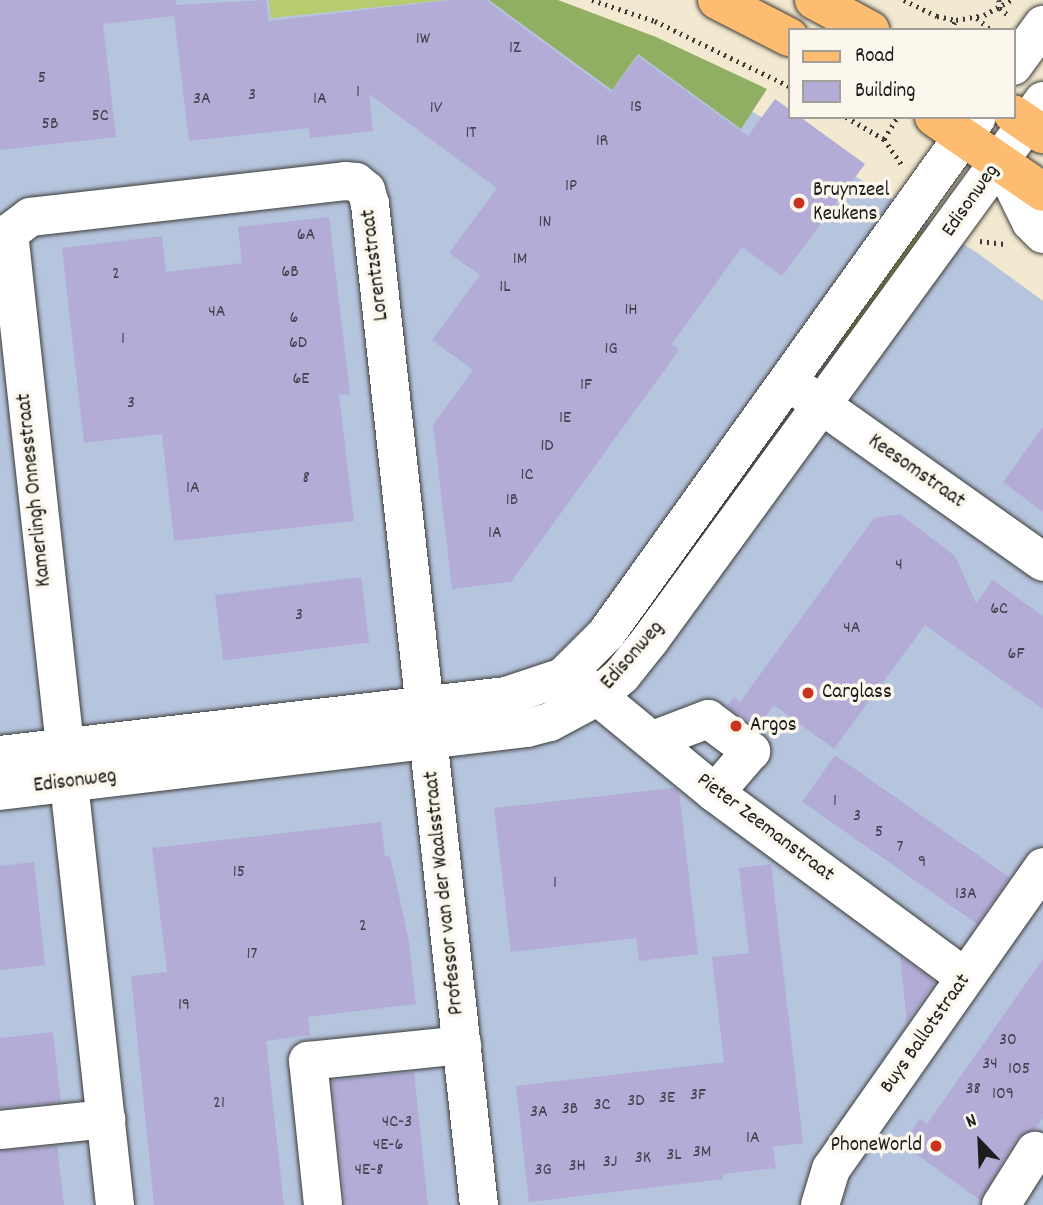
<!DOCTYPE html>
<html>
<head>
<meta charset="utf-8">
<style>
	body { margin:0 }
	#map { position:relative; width:1043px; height:1205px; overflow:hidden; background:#f2e9d0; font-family:Dekko,sans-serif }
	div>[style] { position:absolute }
	.industrial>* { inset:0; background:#b6c5de }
	.green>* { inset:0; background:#b7cb6f }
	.forest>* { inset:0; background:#91af62 }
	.building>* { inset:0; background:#b2acd7; transform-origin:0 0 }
	.path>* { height:4.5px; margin-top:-2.25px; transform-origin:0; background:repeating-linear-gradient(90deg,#3c3b37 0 2px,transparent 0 7px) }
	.roads { filter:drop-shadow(0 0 2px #3c3b37) drop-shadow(0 0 2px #3c3b37) }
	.minor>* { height:38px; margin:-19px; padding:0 19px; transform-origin:19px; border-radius:19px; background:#fff }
	.major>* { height:38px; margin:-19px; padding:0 19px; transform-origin:19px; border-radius:19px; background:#febc70 }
	.dots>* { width:19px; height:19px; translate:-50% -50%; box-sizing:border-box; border:4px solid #fbf7ec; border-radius:50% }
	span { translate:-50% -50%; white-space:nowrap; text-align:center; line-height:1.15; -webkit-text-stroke:7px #fbf7ec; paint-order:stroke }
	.number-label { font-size:18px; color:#42404b }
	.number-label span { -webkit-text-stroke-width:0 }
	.poi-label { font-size:21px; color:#1c1c1c }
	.left { translate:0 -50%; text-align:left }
	.right { translate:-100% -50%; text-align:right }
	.street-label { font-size:21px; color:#1c1c1c }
	.legend { position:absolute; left:788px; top:28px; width:228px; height:91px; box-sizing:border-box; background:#fbf7ec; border:2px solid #a29f99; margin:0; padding:9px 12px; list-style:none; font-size:21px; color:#1c1c1c }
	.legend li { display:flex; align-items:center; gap:14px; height:35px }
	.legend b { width:35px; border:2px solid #a29f99 }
	.north { position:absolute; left:945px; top:1107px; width:70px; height:70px; -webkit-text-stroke:5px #fbf7ec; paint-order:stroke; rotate:337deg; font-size:19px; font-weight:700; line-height:28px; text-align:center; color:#1c1c1c }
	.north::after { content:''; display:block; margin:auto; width:24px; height:32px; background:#1c1c1c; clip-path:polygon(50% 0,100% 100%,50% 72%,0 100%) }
</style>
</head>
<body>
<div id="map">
	<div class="industrial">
		<i style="clip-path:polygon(0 0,524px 0,656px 51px,976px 252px,1043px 301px,1043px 1205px,0 1205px)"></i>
	</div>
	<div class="green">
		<i style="clip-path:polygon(269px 0,445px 0,271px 18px)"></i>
		<i style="clip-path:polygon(915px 226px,929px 236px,846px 352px,831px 339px)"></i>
	</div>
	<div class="forest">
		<i style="clip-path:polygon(489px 0,558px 0,656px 37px,767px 89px,741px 129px,638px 54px,612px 90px)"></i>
	</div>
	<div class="building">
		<i style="clip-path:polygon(0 0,176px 0,176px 5px,266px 0,269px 21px,450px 0,486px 0,611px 92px,638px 56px,748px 136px,775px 99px,789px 109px,789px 117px,800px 117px,865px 164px,782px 276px,742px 247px,672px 344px,679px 350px,511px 582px,452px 589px,433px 425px,473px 370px,432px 340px,480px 275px,449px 253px,497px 188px,369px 94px,373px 131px,310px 138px,309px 128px,189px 141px,174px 16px,103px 24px,116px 137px,0 150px)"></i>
		<i style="clip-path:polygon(329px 217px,350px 394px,339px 395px,354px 521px,174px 541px,162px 434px,84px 443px,62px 248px,162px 236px,166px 272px,242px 263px,238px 227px)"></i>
		<i style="clip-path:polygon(1043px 427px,1043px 512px,1003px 482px)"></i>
		<i style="clip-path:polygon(900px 514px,955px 556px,976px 603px,993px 580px,1043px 616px,1043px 709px,925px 625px,834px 749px,774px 705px,757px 728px,727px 706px,734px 697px,740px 702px,874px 518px)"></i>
		<i style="left:361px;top:577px;width:66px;height:147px;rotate:83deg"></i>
		<i style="left:835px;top:755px;width:213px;height:57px;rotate:35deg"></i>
		<i style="clip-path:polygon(674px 788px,679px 791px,698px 954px,639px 961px,636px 938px,511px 952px,494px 808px)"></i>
		<i style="clip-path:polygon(381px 822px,385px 856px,390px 856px,408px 936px,416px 1004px,308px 1017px,310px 1035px,266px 1041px,284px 1205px,154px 1205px,131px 976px,167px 972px,152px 848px)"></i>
		<i style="clip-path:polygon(34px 862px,45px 965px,0 970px,0 866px)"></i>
		<i style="clip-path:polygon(771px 864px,803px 1143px,773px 1147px,776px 1168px,723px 1174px,723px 1179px,529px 1202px,516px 1086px,724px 1062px,712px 957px,749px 953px,739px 868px)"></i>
		<i style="clip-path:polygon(900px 956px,935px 982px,907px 1022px)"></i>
		<i style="clip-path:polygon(1043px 959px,1043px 1118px,1035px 1129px,1016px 1139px,980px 1200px,902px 1144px,920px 1119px,927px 1124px)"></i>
		<i style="clip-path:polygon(53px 1032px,61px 1102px,0 1108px,0 1038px)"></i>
		<i style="left:414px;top:1072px;width:134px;height:82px;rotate:84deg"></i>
		<i style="clip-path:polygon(57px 1146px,64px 1205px,0 1205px,0 1151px)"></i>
	</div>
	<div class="path">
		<i style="left:592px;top:0;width:66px;rotate:18.4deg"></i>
		<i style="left:655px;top:21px;width:149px;rotate:25.9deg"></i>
		<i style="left:904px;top:0;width:37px;rotate:26deg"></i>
		<i style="left:937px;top:16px;width:19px;rotate:12deg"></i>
		<i style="left:956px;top:20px;width:28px;rotate:-10deg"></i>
		<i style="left:984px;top:15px;width:31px;rotate:-29deg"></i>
		<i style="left:999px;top:0;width:8px;rotate:83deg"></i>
		<i style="left:1000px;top:8px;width:12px;rotate:42deg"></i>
		<i style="left:977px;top:18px;width:18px;rotate:41deg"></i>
		<i style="left:950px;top:30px;width:12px;rotate:-59deg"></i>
		<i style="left:846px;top:117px;width:44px;rotate:30.1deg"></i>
		<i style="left:884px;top:139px;width:32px;rotate:55deg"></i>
		<i style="left:884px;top:139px;width:26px;rotate:-59deg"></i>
		<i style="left:980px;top:241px;width:25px;rotate:7deg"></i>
	</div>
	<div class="roads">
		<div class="minor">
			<i style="left:1013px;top:66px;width:51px;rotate:-53.8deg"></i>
			<i style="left:1000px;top:159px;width:70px;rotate:63.8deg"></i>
			<i style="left:1031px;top:222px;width:17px;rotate:45deg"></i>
			<i style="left:799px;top:389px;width:299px;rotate:35.3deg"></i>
			<i style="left:579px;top:681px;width:176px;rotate:39.5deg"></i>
			<i style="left:715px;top:793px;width:310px;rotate:36.4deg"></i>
			<i style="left:653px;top:740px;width:59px;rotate:-20.9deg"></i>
			<i style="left:708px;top:719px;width:54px;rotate:36.7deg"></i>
			<i style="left:751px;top:751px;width:55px;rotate:130.6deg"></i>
			<i style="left:0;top:755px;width:509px;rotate:-6.65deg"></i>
			<i style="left:506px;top:696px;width:60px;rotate:-18.4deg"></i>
			<i style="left:563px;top:677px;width:61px;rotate:-45deg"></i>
			<i style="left:606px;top:634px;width:636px;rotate:-54.34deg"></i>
			<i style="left:0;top:791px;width:531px;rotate:-6.82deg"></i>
			<i style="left:527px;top:728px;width:24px;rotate:-15deg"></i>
			<i style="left:550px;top:722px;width:51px;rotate:-28.1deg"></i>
			<i style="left:595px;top:698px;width:35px;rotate:-40deg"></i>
			<i style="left:622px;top:675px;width:45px;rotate:-51.3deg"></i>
			<i style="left:650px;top:640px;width:667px;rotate:-53.9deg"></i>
			<i style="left:0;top:1130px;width:107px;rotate:-5.9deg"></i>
			<i style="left:115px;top:1205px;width:978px;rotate:-96.22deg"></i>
			<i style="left:9px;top:233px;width:26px;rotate:-37deg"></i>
			<i style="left:30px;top:217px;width:317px;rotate:-6.5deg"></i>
			<i style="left:345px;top:181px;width:11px;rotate:5deg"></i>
			<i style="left:356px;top:182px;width:13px;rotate:39deg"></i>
			<i style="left:366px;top:190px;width:15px;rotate:74deg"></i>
			<i style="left:370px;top:204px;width:1007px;rotate:83.79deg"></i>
			<i style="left:323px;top:1205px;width:145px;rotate:-95.9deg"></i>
			<i style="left:308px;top:1061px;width:155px;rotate:-5.9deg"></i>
			<i style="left:820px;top:1205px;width:38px;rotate:-73deg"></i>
			<i style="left:831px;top:1169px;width:369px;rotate:-54.9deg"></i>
			<i style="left:1001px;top:1205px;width:64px;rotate:-57.8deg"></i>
		</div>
		<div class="major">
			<i style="left:717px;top:0;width:81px;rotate:27.2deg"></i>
			<i style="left:814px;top:0;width:64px;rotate:28.2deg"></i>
			<i style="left:1013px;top:114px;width:36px;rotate:34deg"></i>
			<i style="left:934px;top:117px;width:132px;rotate:34.5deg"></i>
		</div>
	</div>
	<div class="dots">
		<i style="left:799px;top:203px;background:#c8321e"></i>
		<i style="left:808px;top:693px;background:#c8321e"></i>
		<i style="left:736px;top:726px;background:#c8321e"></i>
		<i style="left:936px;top:1146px;background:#c8321e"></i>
	</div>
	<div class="number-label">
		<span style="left:423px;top:40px">1W</span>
		<span style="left:515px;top:49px">1Z</span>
		<span style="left:42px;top:79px">5</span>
		<span style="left:358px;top:93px">1</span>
		<span style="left:252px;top:96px">3</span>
		<span style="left:202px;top:100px">3A</span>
		<span style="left:320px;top:100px">1A</span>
		<span style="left:636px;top:108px">1S</span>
		<span style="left:436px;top:109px">1V</span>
		<span style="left:100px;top:117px">5C</span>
		<span style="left:50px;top:125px">5B</span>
		<span style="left:471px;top:134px">1T</span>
		<span style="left:602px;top:142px">1R</span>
		<span style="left:571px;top:187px">1P</span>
		<span style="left:545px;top:223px">1N</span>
		<span style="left:306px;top:236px">6A</span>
		<span style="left:520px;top:260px">1M</span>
		<span style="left:290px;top:273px">6B</span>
		<span style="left:116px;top:275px">2</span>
		<span style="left:505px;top:288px">1L</span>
		<span style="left:631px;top:311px">1H</span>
		<span style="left:217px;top:313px">4A</span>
		<span style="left:294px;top:319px">6</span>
		<span style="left:123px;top:340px">1</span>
		<span style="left:298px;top:344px">6D</span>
		<span style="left:611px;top:350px">1G</span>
		<span style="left:301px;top:380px">6E</span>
		<span style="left:586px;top:386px">1F</span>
		<span style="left:131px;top:404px">3</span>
		<span style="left:565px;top:419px">1E</span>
		<span style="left:547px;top:447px">1D</span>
		<span style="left:527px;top:476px">1C</span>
		<span style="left:306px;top:479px">8</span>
		<span style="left:193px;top:489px">1A</span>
		<span style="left:512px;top:501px">1B</span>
		<span style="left:495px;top:534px">1A</span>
		<span style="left:899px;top:566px">4</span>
		<span style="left:999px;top:610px">6C</span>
		<span style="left:299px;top:616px">3</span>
		<span style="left:852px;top:629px">4A</span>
		<span style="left:1016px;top:655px">6F</span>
		<span style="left:835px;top:802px">1</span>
		<span style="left:857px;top:817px">3</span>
		<span style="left:879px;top:833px">5</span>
		<span style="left:900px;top:848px">7</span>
		<span style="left:922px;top:863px">9</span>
		<span style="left:239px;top:873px">15</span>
		<span style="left:555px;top:884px">1</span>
		<span style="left:966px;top:895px">13A</span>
		<span style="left:363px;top:927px">2</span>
		<span style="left:252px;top:955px">17</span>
		<span style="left:184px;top:1006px">19</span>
		<span style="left:1008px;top:1041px">30</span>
		<span style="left:990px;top:1065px">34</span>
		<span style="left:1019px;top:1070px">105</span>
		<span style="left:973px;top:1090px">38</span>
		<span style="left:1003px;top:1095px">109</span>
		<span style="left:698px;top:1096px">3F</span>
		<span style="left:667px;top:1099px">3E</span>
		<span style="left:636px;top:1102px">3D</span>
		<span style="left:219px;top:1104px">21</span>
		<span style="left:602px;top:1106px">3C</span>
		<span style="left:570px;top:1110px">3B</span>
		<span style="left:539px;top:1113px">3A</span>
		<span style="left:397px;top:1123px">4C-3</span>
		<span style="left:753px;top:1139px">1A</span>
		<span style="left:388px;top:1146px">4E-6</span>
		<span style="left:702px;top:1153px">3M</span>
		<span style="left:674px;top:1156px">3L</span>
		<span style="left:643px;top:1159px">3K</span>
		<span style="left:610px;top:1163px">3J</span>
		<span style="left:577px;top:1167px">3H</span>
		<span style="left:369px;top:1171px">4E-8</span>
		<span style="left:543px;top:1171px">3G</span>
	</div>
	<div class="poi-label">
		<span class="left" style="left:813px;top:203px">Bruynzeel<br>Keukens</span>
		<span class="left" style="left:822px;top:693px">Carglass</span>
		<span class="left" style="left:750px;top:726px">Argos</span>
		<span class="right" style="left:922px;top:1146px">PhoneWorld</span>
	</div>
	<div class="street-label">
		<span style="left:971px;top:201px;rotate:-55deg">Edisonweg</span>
		<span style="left:376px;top:265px;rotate:-97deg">Lorentzstraat</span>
		<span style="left:916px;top:472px;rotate:35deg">Keesomstraat</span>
		<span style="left:35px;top:490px;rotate:-96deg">Kamerlingh Onnesstraat</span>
		<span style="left:633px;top:656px;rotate:-49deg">Edisonweg</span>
		<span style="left:75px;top:782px;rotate:-7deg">Edisonweg</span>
		<span style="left:765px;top:828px;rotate:37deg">Pieter Zeemanstraat</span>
		<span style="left:445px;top:893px;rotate:-96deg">Professor van der Waalsstraat</span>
		<span style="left:926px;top:1034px;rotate:-55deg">Buys Ballotstraat</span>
	</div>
	<ul class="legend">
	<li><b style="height:9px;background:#febc70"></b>Road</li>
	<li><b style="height:19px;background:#b2acd7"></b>Building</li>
	</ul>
	<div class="north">N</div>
</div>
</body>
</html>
